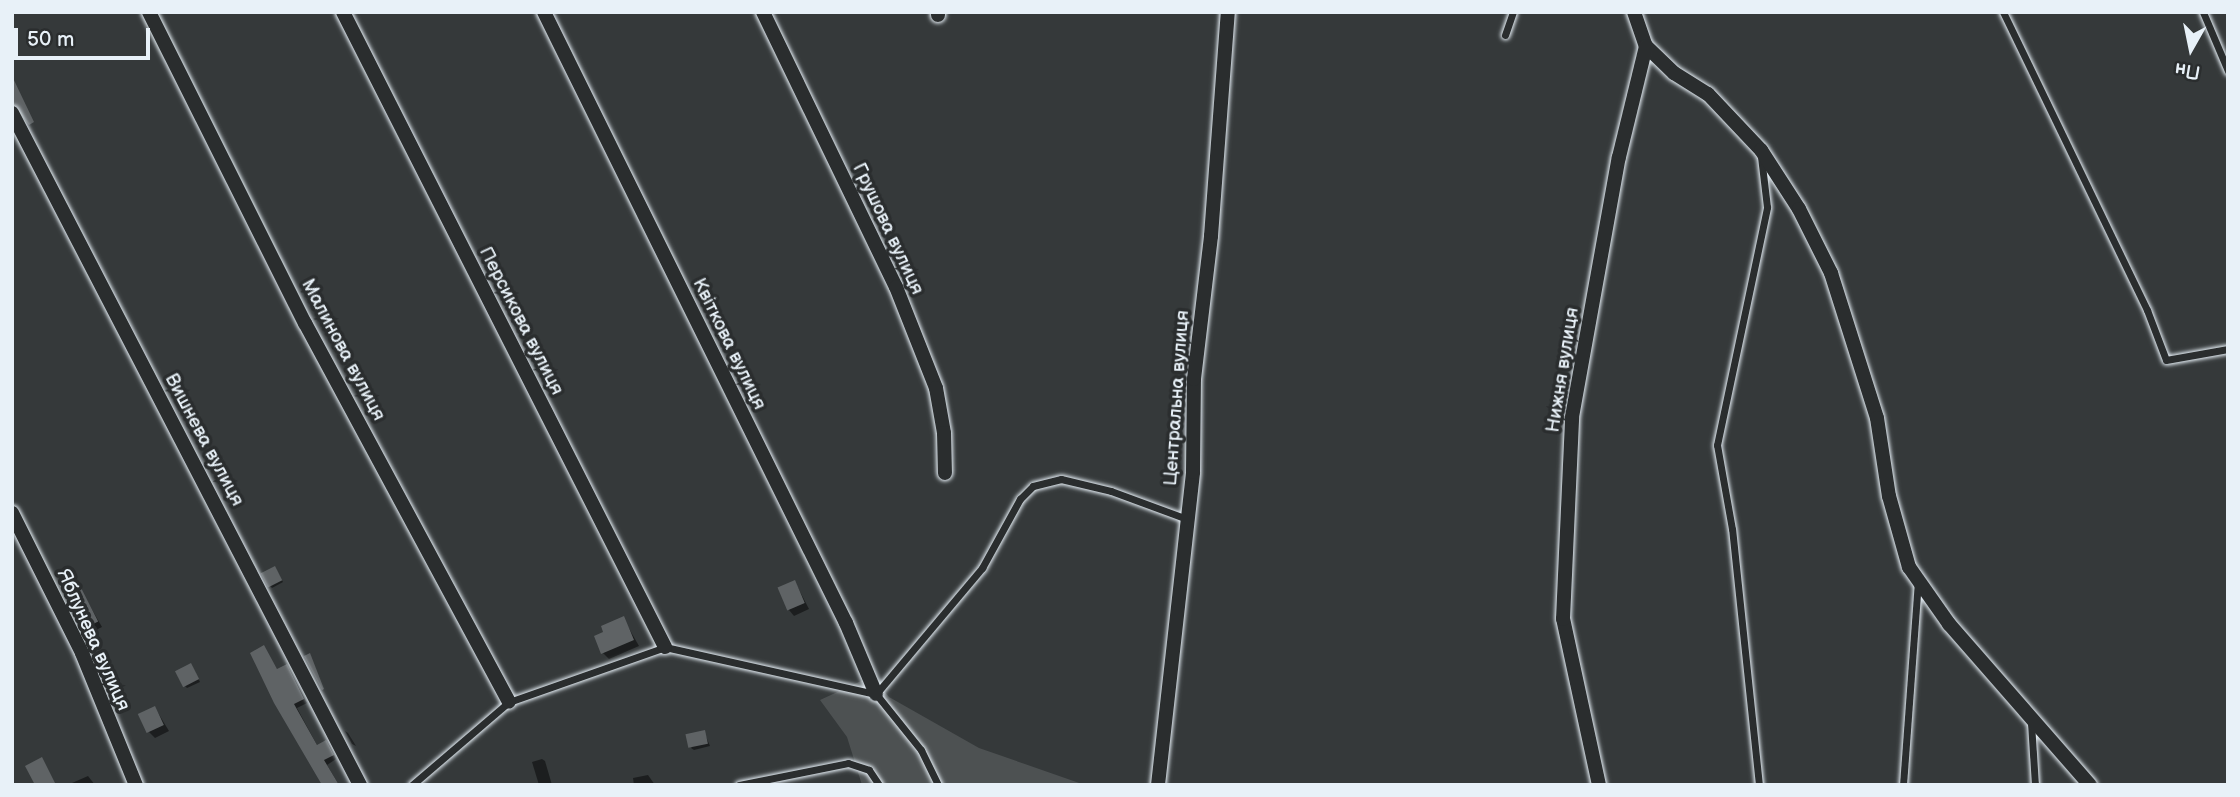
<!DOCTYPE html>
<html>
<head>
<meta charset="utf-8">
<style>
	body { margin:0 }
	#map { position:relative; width:2240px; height:797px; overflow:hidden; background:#35393a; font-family:"Balsamiq Sans",sans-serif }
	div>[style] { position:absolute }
	.green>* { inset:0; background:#4d5152 }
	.shadow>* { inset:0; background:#0007 }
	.building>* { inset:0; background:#5f6365; transform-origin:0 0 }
	.roads { filter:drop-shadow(0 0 2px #e8f1f8) drop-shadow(0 0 2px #e8f1f8) }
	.lane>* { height:7px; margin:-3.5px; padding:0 3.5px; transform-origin:3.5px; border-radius:3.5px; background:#2a2d2e }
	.street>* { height:14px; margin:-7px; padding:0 7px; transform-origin:7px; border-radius:7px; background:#2a2d2e }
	span { translate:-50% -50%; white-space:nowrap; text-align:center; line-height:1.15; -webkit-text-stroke:7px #2a2d2e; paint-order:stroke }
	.street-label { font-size:19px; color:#e8f1f8 }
	.frame { position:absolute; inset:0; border:14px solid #e8f1f8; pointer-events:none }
	.north { position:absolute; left:2156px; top:14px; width:70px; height:70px; -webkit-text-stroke:5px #2a2d2e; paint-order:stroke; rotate:189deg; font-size:19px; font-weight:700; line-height:28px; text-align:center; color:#e8f1f8 }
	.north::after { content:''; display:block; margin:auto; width:24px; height:32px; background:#e8f1f8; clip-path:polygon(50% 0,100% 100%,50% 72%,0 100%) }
	.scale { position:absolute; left:14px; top:28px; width:136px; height:32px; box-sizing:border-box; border:4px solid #e8f1f8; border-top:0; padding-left:9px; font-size:21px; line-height:24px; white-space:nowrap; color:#e8f1f8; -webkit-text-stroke:5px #2a2d2e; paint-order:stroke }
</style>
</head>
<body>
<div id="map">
	<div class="green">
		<i style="clip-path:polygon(872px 676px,889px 697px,979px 748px,1085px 785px,862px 785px,847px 737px,820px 700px)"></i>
	</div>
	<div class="shadow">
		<i style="clip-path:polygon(277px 571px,283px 582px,272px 588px,270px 586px)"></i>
		<i style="clip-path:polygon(74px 578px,102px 627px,88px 634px,82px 628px)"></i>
		<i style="clip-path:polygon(795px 582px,809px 609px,794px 616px,789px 610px)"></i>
		<i style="clip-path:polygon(623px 618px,639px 646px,609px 659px,603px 653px)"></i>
		<i style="clip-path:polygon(263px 647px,278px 671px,286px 666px,290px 670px,307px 703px,297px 708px,318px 747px,326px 742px,330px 746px,336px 759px,327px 765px,339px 785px,326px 785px)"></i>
		<i style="clip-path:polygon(193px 668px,200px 682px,187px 688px,185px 686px)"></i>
		<i style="clip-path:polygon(155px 708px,169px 731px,155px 738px,149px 732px)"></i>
		<i style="clip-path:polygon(345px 731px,348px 733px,356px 746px,352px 744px)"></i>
		<i style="clip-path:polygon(704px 732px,710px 746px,694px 750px,691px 748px)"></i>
		<i style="clip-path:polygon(542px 759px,545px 761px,552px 785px,539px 785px,532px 762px)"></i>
		<i style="clip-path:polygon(648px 775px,655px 785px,634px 785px,633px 778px)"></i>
		<i style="clip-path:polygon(88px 776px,95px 785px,73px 785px,72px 783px)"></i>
	</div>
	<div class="building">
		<i style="clip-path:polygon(12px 76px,34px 122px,29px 125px,12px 103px)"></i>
		<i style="left:275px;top:566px;width:16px;height:16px;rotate:63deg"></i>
		<i style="left:75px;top:576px;width:51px;height:18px;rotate:63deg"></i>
		<i style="left:795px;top:580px;width:25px;height:19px;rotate:67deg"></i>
		<i style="clip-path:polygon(624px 616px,634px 640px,601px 654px,594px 636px,603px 632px,601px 626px)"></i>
		<i style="clip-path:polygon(264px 645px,277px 669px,287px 664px,304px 699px,294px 704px,317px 745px,326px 740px,334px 755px,324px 760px,339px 785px,322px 785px,274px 703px,250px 653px)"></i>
		<i style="clip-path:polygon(310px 653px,324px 689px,322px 690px,304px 656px)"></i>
		<i style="left:191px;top:663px;width:18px;height:18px;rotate:63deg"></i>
		<i style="left:155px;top:706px;width:21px;height:19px;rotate:65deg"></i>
		<i style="left:705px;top:730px;width:14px;height:20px;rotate:78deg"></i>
		<i style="clip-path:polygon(42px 757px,56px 785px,35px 785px,25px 766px)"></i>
	</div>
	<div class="roads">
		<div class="lane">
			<i style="left:2003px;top:12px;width:331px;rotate:64.2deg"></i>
			<i style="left:2147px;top:310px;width:53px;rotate:69.2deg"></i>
			<i style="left:2166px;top:360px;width:63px;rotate:-10.1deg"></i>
			<i style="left:2203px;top:12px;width:64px;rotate:67deg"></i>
			<i style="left:1505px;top:35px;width:24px;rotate:-71deg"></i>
			<i style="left:876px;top:694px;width:165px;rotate:-49.9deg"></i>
			<i style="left:982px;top:568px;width:79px;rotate:-61.2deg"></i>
			<i style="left:1020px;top:499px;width:18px;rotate:-45deg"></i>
			<i style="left:1033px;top:486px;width:29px;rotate:-14deg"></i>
			<i style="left:1061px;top:479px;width:51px;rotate:13.5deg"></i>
			<i style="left:1111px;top:491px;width:81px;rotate:20.2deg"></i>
			<i style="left:2031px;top:723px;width:62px;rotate:86.3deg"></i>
			<i style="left:412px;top:785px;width:128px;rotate:-40.6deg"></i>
			<i style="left:509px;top:702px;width:165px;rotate:-19.4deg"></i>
			<i style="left:665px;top:647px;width:216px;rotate:12.6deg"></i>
			<i style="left:876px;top:694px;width:72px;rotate:51.2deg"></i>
			<i style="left:921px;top:750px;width:39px;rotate:64deg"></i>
			<i style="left:739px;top:785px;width:111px;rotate:-11.4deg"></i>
			<i style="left:848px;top:763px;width:22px;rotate:18deg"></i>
			<i style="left:869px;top:770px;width:18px;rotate:56deg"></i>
			<i style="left:1759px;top:785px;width:257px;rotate:-96deg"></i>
			<i style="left:1732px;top:529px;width:85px;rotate:-100.1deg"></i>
			<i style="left:1717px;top:445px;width:243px;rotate:-78.1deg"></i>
			<i style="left:1767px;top:207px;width:50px;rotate:-96.8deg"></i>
			<i style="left:1903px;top:785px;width:203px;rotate:-85.8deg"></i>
		</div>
		<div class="street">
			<i style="left:149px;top:12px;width:348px;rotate:63.4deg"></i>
			<i style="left:305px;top:323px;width:430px;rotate:61.7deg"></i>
			<i style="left:343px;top:12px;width:712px;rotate:63.11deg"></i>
			<i style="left:544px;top:12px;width:682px;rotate:63.7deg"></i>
			<i style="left:846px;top:623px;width:77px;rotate:67.1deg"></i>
			<i style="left:763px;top:12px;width:305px;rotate:64.2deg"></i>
			<i style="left:896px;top:287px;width:109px;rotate:68.4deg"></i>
			<i style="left:936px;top:388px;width:46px;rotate:79.9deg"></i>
			<i style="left:944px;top:433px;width:40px;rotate:88.6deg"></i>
			<i style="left:938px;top:12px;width:3px;rotate:90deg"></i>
			<i style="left:1634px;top:12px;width:36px;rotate:71deg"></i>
			<i style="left:1646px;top:46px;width:39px;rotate:44deg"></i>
			<i style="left:1674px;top:73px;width:40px;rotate:32deg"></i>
			<i style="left:1708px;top:94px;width:77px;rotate:46.6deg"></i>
			<i style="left:1761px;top:150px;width:70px;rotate:57.2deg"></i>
			<i style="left:1799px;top:209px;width:72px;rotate:63.4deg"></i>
			<i style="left:1831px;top:273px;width:152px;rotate:72.4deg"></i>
			<i style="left:1877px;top:418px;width:79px;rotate:81.3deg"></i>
			<i style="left:1889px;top:496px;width:74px;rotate:74.3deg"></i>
			<i style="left:1909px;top:567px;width:70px;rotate:54.9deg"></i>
			<i style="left:1949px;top:624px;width:214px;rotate:48.8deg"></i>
			<i style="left:12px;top:113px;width:757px;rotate:62.62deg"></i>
			<i style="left:12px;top:513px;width:157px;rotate:63.4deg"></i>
			<i style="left:82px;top:653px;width:143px;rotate:67.8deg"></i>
			<i style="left:1158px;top:785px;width:315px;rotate:-83.6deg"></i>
			<i style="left:1193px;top:472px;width:93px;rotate:-89.4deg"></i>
			<i style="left:1194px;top:379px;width:144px;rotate:-83.2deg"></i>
			<i style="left:1211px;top:236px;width:225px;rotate:-85.7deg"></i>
			<i style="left:1599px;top:785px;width:170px;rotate:-102.2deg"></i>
			<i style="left:1563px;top:619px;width:202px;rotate:-87.4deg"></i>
			<i style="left:1572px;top:417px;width:264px;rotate:-79.8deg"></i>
			<i style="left:1619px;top:157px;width:114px;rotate:-76.3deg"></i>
		</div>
	</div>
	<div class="street-label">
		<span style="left:888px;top:229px;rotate:65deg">Грушова вулиця</span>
		<span style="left:521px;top:321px;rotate:63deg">Персикова вулиця</span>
		<span style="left:729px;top:344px;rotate:64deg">Квіткова вулиця</span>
		<span style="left:343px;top:350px;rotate:62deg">Малинова вулиця</span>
		<span style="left:1563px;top:370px;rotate:-81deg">Нижня вулиця</span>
		<span style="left:1177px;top:398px;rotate:-86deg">Центральна вулиця</span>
		<span style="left:204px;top:440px;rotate:62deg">Вишнева вулиця</span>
		<span style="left:93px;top:640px;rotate:66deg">Яблунева вулиця</span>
	</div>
	<div class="frame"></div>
	<div class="north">Пн</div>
	<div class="scale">50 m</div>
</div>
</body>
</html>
